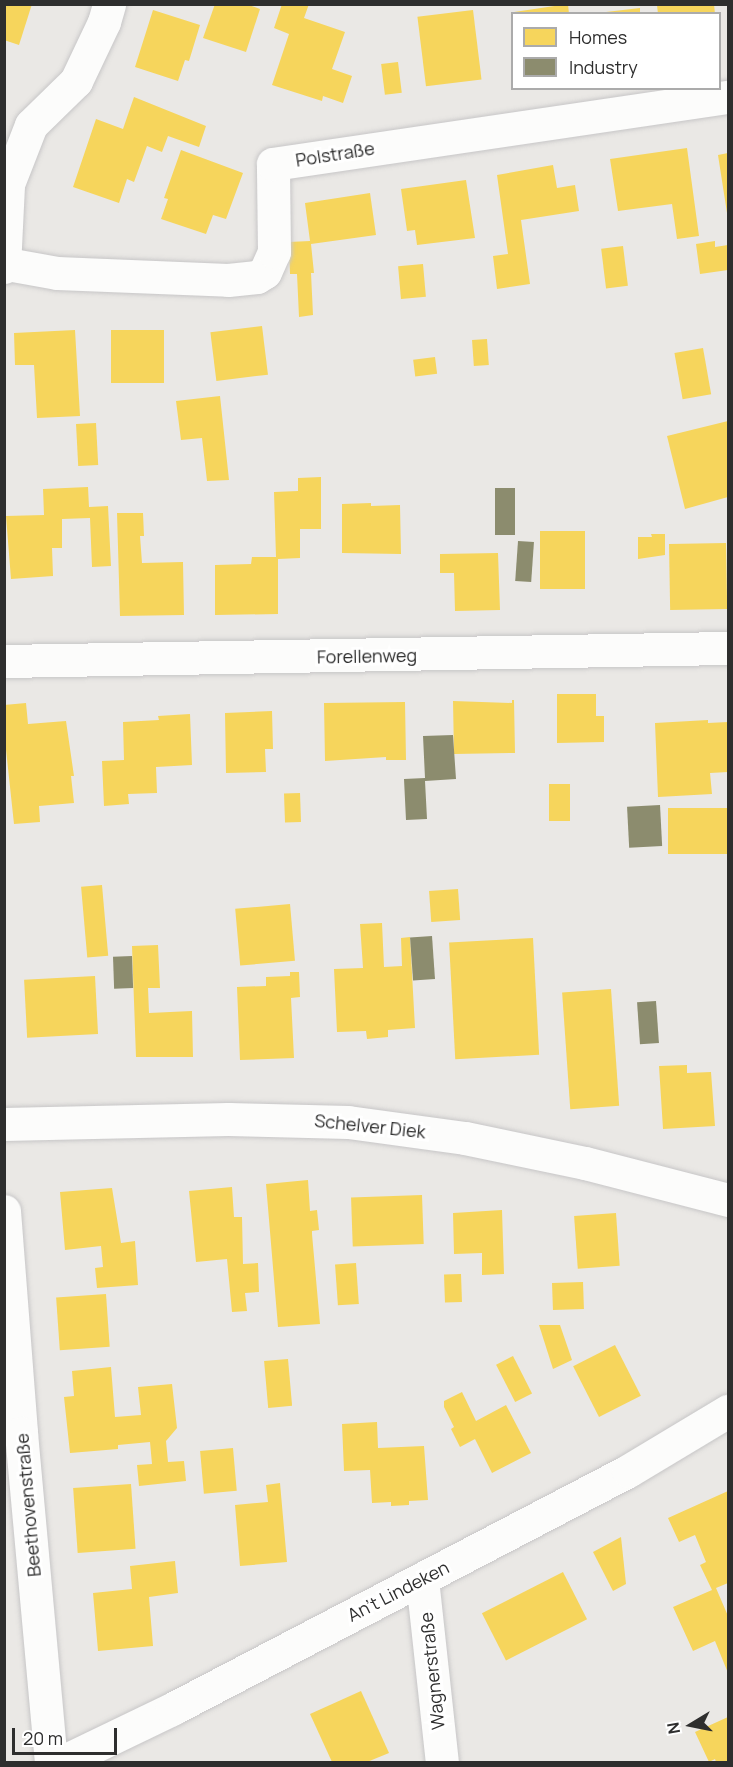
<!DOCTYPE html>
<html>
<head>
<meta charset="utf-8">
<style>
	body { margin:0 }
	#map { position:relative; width:733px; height:1767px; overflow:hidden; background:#eae8e5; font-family:Manrope,sans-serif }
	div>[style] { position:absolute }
	.homes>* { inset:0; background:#f6d55c; transform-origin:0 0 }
	.industry>* { inset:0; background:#8c8c6e; transform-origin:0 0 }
	.roads { filter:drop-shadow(0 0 2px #c7c6c7) drop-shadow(0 0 2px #c7c6c7) }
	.minor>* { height:33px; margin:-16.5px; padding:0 16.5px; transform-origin:16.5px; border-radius:16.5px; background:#fcfcfb }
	span { translate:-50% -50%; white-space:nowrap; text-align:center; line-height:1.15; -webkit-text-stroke:6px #fff; paint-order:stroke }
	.street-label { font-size:18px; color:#2e2e2e }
	.frame { position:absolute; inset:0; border:6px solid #2e2e2e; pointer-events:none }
	.legend { position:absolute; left:511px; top:12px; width:210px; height:78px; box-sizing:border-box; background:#fff; border:2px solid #ababab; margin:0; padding:8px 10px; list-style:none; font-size:18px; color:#2e2e2e }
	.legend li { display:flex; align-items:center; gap:12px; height:30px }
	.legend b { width:30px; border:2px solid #ababab }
	.north { position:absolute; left:661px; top:1695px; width:60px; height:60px; -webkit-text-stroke:4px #fff; paint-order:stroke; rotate:260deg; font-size:16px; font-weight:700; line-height:24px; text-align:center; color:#2e2e2e }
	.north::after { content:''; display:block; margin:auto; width:21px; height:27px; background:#2e2e2e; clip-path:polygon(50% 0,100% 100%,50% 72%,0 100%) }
	.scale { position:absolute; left:12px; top:1728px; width:105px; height:27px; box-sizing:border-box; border:3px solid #2e2e2e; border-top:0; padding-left:8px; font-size:18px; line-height:21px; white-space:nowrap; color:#2e2e2e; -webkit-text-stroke:4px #fff; paint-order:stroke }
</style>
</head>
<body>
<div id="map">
	<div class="homes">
		<i style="clip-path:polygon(4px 4px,32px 4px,19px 45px,4px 40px)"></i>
		<i style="clip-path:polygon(215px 4px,246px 4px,260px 9px,246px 52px,203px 38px)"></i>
		<i style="clip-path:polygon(282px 4px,309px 4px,304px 18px,345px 32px,332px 69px,352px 76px,343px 103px,323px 96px,322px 101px,272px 85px,289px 34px,274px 28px)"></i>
		<i style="clip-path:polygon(568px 4px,569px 14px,514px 14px,514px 12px)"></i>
		<i style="clip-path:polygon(662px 4px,714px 4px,715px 14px,658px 14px,657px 5px)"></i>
		<i style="clip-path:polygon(640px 8px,640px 14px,606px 14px,606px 12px)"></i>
		<i style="clip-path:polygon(153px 10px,200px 25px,189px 61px,185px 60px,178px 81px,135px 67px)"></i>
		<i style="left:473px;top:10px;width:70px;height:56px;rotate:83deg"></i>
		<i style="left:398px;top:62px;width:31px;height:17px;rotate:83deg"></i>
		<i style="clip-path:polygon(134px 97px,206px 126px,199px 147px,168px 136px,162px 152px,147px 146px,134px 182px,127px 179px,119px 203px,73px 187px,96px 119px,123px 129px)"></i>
		<i style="clip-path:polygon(687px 148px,699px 236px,677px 239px,672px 204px,618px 211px,610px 159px)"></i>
		<i style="clip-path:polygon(181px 150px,243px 173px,226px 219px,213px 215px,206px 234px,161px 219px,168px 199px,164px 198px)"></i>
		<i style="clip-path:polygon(728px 153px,728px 213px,727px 213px,718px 155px)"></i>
		<i style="clip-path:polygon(553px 165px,557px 188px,575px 185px,579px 211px,521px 220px,530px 284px,497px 289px,493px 256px,508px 254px,497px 175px)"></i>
		<i style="clip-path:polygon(466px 180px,475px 238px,417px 245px,415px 230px,407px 231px,401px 189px)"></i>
		<i style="clip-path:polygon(370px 193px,376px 235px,311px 244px,314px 273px,311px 273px,313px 315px,299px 317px,297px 274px,290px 274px,289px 242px,310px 241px,305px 203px)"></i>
		<i style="clip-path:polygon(715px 241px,715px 247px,728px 245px,728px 270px,700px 274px,696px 244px)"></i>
		<i style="left:623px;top:246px;width:40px;height:22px;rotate:83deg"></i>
		<i style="left:423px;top:264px;width:33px;height:25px;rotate:85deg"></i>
		<i style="left:262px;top:326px;width:49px;height:52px;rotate:83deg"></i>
		<i style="clip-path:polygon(75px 330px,80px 416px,37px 418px,34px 365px,15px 365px,14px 333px)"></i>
		<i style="left:111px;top:330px;width:53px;height:53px"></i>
		<i style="left:487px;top:339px;width:26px;height:15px;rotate:86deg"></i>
		<i style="left:703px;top:348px;width:47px;height:29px;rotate:80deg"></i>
		<i style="left:435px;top:357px;width:17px;height:22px;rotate:83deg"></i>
		<i style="clip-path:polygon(220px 396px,229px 480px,207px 481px,202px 438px,181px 440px,176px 401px)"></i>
		<i style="clip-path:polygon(728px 421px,728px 497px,685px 509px,667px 436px)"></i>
		<i style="left:96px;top:423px;width:42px;height:20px;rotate:87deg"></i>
		<i style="clip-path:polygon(321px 477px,321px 529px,300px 529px,300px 558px,278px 559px,278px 614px,215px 615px,215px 565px,251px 564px,252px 557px,276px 557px,274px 492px,298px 491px,298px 478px)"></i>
		<i style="clip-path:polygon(88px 487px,89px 507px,108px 506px,111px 566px,92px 567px,90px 518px,62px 519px,62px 548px,52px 548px,53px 576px,11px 579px,6px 516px,44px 515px,43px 489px)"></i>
		<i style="clip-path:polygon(371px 503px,371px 506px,400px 505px,401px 554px,342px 553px,342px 504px)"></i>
		<i style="clip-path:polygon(117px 513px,143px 513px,144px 536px,140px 536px,142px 563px,183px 562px,184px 615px,120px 616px)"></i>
		<i style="left:585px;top:531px;width:58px;height:45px;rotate:90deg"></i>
		<i style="clip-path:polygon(651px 534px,665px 534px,665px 555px,638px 559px,638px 537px,652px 537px)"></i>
		<i style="left:726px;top:543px;width:66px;height:57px;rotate:89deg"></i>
		<i style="clip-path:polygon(498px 553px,500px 610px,455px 611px,454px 573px,440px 573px,440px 554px)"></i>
		<i style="clip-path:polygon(557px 694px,596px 694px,596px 716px,604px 716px,604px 742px,557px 743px)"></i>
		<i style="clip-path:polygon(512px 700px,514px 700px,515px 753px,454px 754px,453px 701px,512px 703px)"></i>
		<i style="clip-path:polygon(405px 702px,406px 760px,386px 760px,386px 757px,325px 761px,324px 703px)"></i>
		<i style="clip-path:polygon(26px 703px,28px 724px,66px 721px,74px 776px,71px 776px,74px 803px,39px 806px,40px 822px,14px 824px,4px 731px,4px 705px)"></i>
		<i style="clip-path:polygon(272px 711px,273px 749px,265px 749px,266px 772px,226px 773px,225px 713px)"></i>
		<i style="clip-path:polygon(190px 714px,192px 765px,156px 767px,157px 793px,128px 794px,129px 804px,104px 806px,102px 761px,124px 760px,123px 722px,159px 720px,158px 716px)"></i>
		<i style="clip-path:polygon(708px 720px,708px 723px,728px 722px,728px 772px,710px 773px,712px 794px,658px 797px,655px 723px)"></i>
		<i style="left:549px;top:784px;width:21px;height:37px"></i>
		<i style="left:300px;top:793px;width:29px;height:16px;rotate:88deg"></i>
		<i style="left:728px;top:808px;width:46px;height:60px;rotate:90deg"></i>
		<i style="left:102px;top:885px;width:71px;height:21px;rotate:85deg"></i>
		<i style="left:458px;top:889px;width:31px;height:29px;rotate:86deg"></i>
		<i style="left:290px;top:904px;width:57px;height:55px;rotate:85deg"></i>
		<i style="clip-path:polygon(382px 923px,384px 967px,402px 966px,401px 938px,410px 937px,415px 1028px,388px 1030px,388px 1037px,367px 1039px,366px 1031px,337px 1032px,334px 969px,363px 968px,360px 924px)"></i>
		<i style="left:533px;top:938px;width:117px;height:84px;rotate:87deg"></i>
		<i style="clip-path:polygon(158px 945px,160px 988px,148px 988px,149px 1013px,192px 1011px,193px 1057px,136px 1057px,132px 946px)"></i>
		<i style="clip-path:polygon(290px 972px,299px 972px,300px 997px,291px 998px,294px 1058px,240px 1060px,237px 987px,266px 986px,266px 977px,290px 976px)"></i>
		<i style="left:95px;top:976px;width:58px;height:71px;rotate:87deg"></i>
		<i style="left:611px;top:989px;width:117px;height:49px;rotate:86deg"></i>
		<i style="clip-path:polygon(687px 1065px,687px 1073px,711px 1072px,715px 1126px,663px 1129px,659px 1066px)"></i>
		<i style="clip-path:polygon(308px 1180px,310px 1211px,317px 1210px,319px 1230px,312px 1231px,312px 1234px,320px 1324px,278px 1327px,266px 1184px)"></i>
		<i style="clip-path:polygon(232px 1187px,234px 1217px,242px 1217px,243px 1264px,258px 1263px,259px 1292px,245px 1293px,247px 1311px,232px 1312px,227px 1259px,196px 1262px,189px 1191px)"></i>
		<i style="clip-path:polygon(112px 1188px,121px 1243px,135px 1241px,138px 1285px,97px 1288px,95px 1268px,103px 1267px,101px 1246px,65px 1250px,60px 1192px)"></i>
		<i style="left:422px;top:1195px;width:49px;height:71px;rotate:88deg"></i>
		<i style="clip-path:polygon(502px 1210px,504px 1274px,482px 1275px,482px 1253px,454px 1254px,453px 1213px)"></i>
		<i style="left:616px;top:1213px;width:53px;height:42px;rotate:86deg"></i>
		<i style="left:356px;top:1263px;width:41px;height:21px;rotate:86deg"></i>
		<i style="left:461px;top:1274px;width:28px;height:17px;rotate:88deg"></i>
		<i style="left:583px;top:1282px;width:27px;height:31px;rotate:88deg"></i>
		<i style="left:106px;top:1294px;width:53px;height:50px;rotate:86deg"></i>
		<i style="clip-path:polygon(539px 1325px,560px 1325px,572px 1360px,553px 1369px)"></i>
		<i style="left:615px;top:1345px;width:57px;height:47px;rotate:63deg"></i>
		<i style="left:513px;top:1356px;width:42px;height:19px;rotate:63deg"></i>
		<i style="left:288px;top:1359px;width:47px;height:24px;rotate:85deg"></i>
		<i style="clip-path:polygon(111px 1367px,115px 1417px,141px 1415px,138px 1387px,172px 1384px,177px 1428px,166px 1441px,168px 1462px,184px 1461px,186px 1481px,139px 1486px,137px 1465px,152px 1464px,150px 1442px,118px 1445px,118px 1449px,70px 1453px,64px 1397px,74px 1396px,72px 1371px)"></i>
		<i style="clip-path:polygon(462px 1392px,476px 1421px,506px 1405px,531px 1453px,492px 1473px,475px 1439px,460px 1447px,451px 1429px,454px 1427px,444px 1407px,444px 1401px)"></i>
		<i style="clip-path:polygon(377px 1422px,378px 1448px,424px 1446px,428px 1500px,409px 1501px,409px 1505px,391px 1506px,391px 1502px,372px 1503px,370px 1470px,344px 1471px,342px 1424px)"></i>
		<i style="left:233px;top:1448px;width:43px;height:33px;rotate:85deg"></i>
		<i style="clip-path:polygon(280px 1483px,287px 1562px,240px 1566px,235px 1505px,268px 1502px,266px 1485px)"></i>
		<i style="left:131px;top:1484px;width:65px;height:58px;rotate:86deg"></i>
		<i style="clip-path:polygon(728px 1491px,728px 1583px,716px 1588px,728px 1616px,728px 1673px,715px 1641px,693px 1651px,673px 1607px,712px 1590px,700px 1565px,706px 1562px,695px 1535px,679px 1542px,668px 1518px)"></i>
		<i style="clip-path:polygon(621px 1537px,626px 1584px,613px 1591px,593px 1552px)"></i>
		<i style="clip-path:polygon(175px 1561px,178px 1593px,149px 1597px,153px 1646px,98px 1651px,93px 1593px,132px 1589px,130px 1566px)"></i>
		<i style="left:563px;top:1572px;width:53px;height:91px;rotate:63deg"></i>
		<i style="clip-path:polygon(361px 1691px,389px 1753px,367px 1762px,332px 1762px,310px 1714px)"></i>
		<i style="clip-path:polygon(728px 1717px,728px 1762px,716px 1762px,715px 1759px,709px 1762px,695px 1732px)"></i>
	</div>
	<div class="industry">
		<i style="left:515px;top:488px;width:47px;height:20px;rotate:90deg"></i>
		<i style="left:518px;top:541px;width:16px;height:40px;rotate:4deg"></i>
		<i style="clip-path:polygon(453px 735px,456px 779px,425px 781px,427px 819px,406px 820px,404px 779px,425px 778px,423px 736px)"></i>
		<i style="left:660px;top:805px;width:41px;height:33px;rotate:87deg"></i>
		<i style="left:432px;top:936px;width:43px;height:22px;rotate:86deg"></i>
		<i style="left:132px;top:956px;width:32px;height:19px;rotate:88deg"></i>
		<i style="left:656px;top:1001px;width:42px;height:19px;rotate:86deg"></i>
	</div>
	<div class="roads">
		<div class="minor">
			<i style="left:7px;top:264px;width:51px;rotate:10.2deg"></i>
			<i style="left:57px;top:273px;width:171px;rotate:2.3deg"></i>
			<i style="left:228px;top:280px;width:29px;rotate:-6deg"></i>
			<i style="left:257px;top:277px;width:9px;rotate:-32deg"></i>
			<i style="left:265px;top:272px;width:22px;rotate:-66deg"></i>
			<i style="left:274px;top:252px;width:88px;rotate:-90.7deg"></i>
			<i style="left:273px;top:164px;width:460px;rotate:-8.4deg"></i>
			<i style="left:4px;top:267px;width:83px;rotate:-87.2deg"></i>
			<i style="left:8px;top:184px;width:63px;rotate:-68.7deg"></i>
			<i style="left:31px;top:125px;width:63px;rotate:-44.4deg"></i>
			<i style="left:76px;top:81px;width:65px;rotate:-64.6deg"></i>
			<i style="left:104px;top:22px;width:19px;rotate:-74deg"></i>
			<i style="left:4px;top:661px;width:724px;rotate:-1.03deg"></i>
			<i style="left:4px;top:1124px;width:224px;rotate:-1.3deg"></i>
			<i style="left:228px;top:1119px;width:120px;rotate:1.4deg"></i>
			<i style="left:348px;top:1122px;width:118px;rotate:7.8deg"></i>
			<i style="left:465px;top:1138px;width:123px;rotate:11.8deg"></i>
			<i style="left:585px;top:1163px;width:148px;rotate:14.5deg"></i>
			<i style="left:4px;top:1211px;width:223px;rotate:85.6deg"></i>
			<i style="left:21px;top:1433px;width:330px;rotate:84.8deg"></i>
			<i style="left:422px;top:1579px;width:184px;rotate:83.8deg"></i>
			<i style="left:62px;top:1762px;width:122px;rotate:-25.7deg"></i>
			<i style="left:172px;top:1709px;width:514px;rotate:-27.56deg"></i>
			<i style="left:628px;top:1471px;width:117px;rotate:-31deg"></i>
		</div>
	</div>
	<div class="street-label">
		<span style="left:335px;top:154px;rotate:-9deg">Polstraße</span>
		<span style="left:367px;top:656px;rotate:-1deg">Forellenweg</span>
		<span style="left:370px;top:1126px;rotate:6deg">Schelver Diek</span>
		<span style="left:28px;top:1505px;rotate:-95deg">Beethovenstraße</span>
		<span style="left:398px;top:1591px;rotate:-27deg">An't Lindeken</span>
		<span style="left:432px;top:1671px;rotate:-96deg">Wagnerstraße</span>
	</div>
	<div class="frame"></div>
	<ul class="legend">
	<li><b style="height:16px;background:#f6d55c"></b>Homes</li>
	<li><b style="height:16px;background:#8c8c6e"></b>Industry</li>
	</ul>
	<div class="north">N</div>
	<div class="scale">20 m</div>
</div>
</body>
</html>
